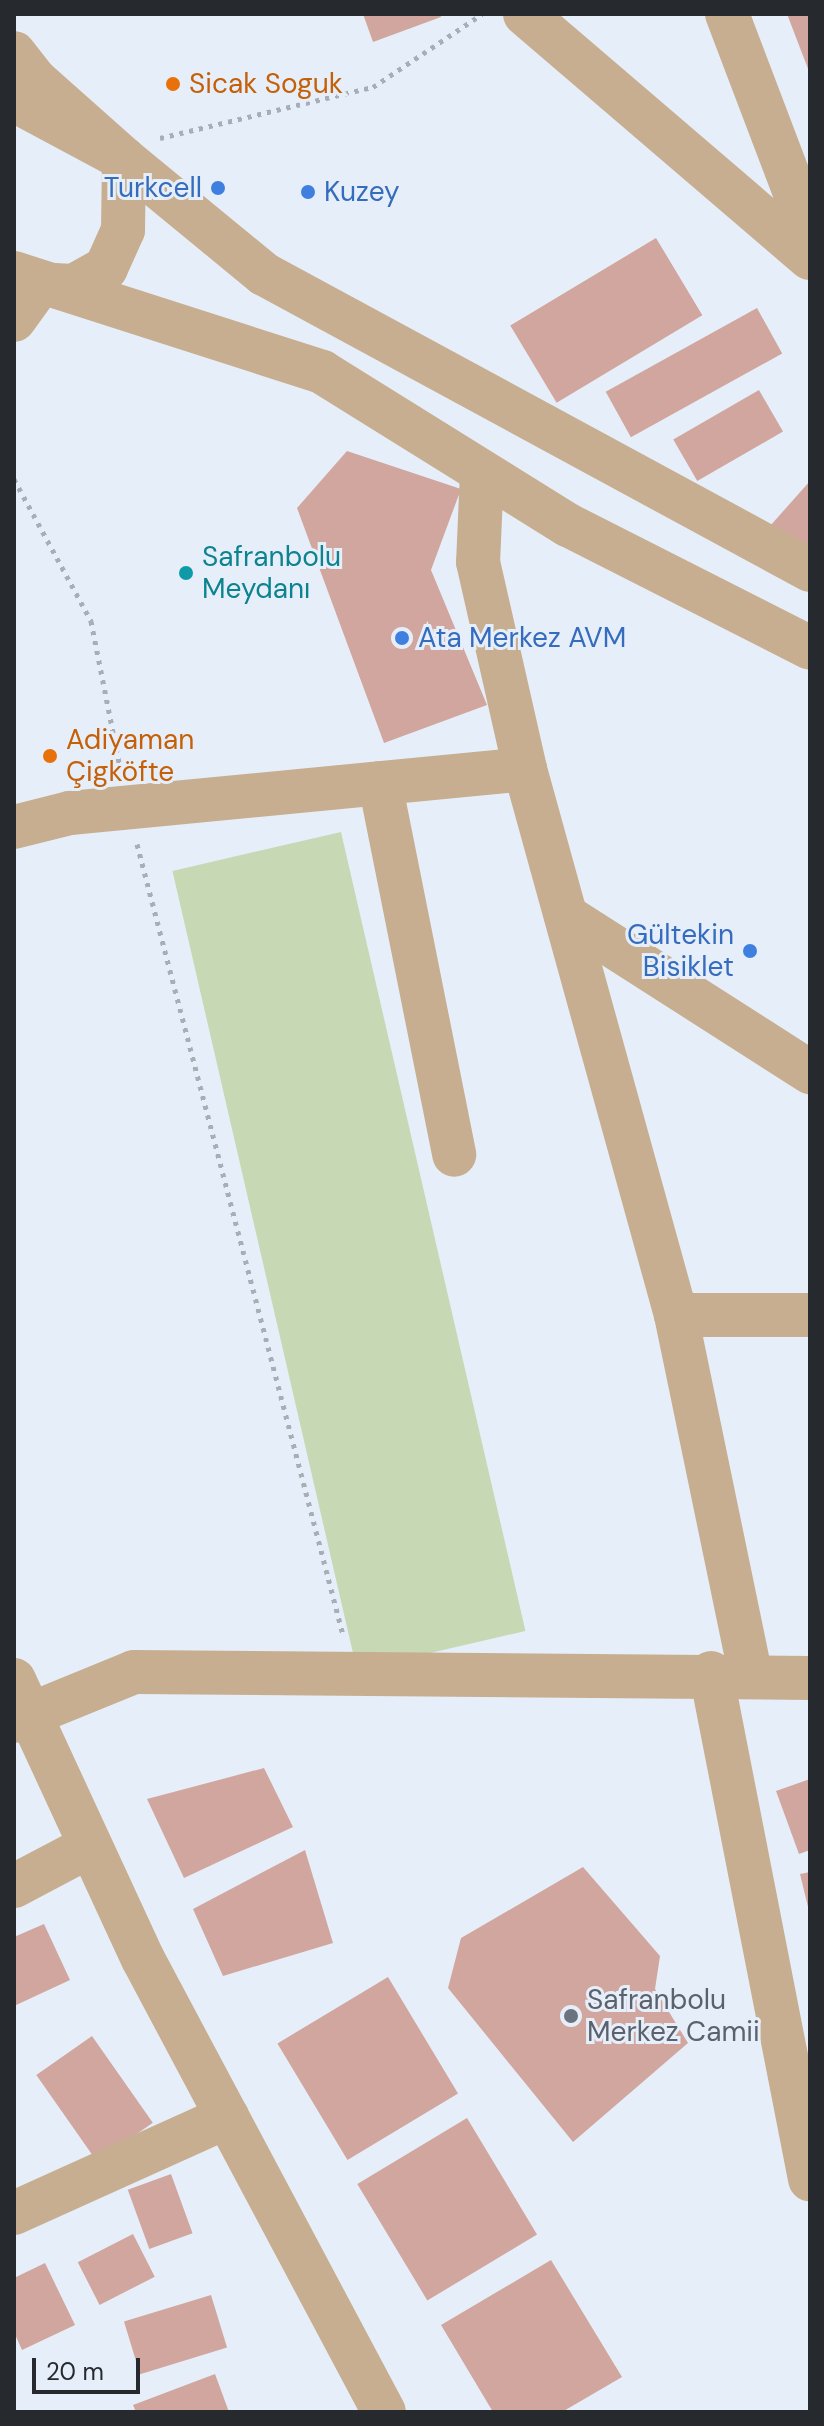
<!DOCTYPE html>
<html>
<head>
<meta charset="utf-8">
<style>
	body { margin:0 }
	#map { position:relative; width:824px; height:2426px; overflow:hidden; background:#e6eff9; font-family:"DM Sans",sans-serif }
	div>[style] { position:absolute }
	.green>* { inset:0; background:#c7d8b5; transform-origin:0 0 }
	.building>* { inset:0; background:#d1a69e; transform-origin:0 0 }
	.path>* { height:5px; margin-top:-2.5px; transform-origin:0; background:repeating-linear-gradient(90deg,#a7aeb6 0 4px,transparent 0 10px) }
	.minor>* { height:44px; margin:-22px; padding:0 22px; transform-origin:22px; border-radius:22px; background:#c8ae90 }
	.dots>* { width:22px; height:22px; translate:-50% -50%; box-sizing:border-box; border:4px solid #e6eff9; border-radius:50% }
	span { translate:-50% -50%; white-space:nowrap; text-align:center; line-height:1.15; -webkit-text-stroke:6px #e6eff9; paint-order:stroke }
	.food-label { font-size:28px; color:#c56008 }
	.left { translate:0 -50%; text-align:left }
	.shop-label { font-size:28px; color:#366cbe }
	.right { translate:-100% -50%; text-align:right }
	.culture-label { font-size:28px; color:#0d838f }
	.worship-label { font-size:28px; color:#5b616d }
	.frame { position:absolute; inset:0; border:16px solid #26292d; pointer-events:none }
	.scale { position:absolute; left:32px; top:2358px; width:108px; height:36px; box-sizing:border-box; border:4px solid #26292d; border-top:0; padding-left:10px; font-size:24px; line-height:28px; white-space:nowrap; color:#26292d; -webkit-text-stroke:6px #e6eff9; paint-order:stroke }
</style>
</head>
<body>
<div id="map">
	<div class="green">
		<i style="left:341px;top:832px;width:820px;height:173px;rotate:77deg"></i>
	</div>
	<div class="building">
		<i style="clip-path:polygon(363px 14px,440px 14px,441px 17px,373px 42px)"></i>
		<i style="clip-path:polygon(787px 14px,810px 14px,810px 74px)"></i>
		<i style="left:656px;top:238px;width:90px;height:170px;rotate:59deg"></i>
		<i style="left:757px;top:308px;width:52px;height:173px;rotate:61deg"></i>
		<i style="left:759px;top:390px;width:48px;height:99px;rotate:60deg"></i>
		<i style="clip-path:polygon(347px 451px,461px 489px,431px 570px,487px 705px,384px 743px,297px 508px)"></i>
		<i style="clip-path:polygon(810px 481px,810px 546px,770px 526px)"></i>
		<i style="clip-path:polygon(264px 1768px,293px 1827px,184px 1878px,147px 1799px)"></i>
		<i style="clip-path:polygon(810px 1779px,810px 1850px,799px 1854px,776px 1791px)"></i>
		<i style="clip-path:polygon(305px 1850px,333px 1943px,223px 1976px,193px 1909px)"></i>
		<i style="clip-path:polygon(583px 1867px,660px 1956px,655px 1989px,688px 2043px,573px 2142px,448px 1988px,461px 1938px)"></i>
		<i style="clip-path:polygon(810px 1872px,810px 1911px,809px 1911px,800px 1874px)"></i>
		<i style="clip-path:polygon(44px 1924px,70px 1980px,14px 2006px,14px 1937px)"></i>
		<i style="left:388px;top:1977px;width:136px;height:129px;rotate:59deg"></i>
		<i style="left:92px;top:2036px;width:106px;height:68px;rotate:55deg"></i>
		<i style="left:467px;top:2118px;width:136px;height:128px;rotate:59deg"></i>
		<i style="left:171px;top:2174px;width:63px;height:46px;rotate:70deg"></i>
		<i style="left:133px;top:2234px;width:48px;height:62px;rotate:63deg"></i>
		<i style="clip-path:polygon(551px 2260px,622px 2377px,562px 2412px,493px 2412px,441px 2325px)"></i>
		<i style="clip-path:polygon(45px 2263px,75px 2325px,22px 2350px,14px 2332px,14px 2278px)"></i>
		<i style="left:211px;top:2295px;width:55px;height:91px;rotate:73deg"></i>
		<i style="clip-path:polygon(215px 2374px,229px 2412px,136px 2412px,133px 2405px)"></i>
	</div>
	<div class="path">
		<i style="left:160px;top:138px;width:219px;rotate:-13.5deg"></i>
		<i style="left:373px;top:87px;width:131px;rotate:-33.8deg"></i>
		<i style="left:14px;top:479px;width:162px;rotate:61.5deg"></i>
		<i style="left:91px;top:621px;width:150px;rotate:78.8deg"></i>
		<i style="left:137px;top:844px;width:817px;rotate:75.4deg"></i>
	</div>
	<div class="minor">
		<i style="left:525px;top:14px;width:375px;rotate:40.6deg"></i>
		<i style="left:727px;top:14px;width:233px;rotate:69.2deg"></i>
		<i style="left:14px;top:53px;width:33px;rotate:52deg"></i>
		<i style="left:34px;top:79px;width:120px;rotate:41.6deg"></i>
		<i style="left:124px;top:159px;width:71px;rotate:90.8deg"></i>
		<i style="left:123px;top:230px;width:42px;rotate:114.1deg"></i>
		<i style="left:106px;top:268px;width:38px;rotate:151deg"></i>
		<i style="left:73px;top:286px;width:33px;rotate:-177deg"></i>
		<i style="left:40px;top:284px;width:44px;rotate:125.8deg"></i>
		<i style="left:14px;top:100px;width:125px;rotate:28.2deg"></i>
		<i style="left:124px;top:159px;width:181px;rotate:39.4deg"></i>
		<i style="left:264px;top:274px;width:621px;rotate:28.46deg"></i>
		<i style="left:14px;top:273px;width:324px;rotate:17.8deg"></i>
		<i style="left:322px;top:372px;width:290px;rotate:31.9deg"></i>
		<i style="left:568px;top:525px;width:271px;rotate:26.9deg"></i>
		<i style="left:482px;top:472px;width:90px;rotate:92.5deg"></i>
		<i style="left:478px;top:562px;width:212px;rotate:77.2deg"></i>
		<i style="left:525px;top:769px;width:566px;rotate:74.54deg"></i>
		<i style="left:676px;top:1315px;width:366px;rotate:78.3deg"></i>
		<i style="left:380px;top:783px;width:379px;rotate:78.7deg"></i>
		<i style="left:14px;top:827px;width:58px;rotate:-14deg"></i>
		<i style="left:70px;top:813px;width:457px;rotate:-5.5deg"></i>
		<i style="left:566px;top:916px;width:290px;rotate:32.6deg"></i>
		<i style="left:676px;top:1315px;width:134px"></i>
		<i style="left:711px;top:1673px;width:516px;rotate:78.93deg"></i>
		<i style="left:14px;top:1680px;width:307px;rotate:65.2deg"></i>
		<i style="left:143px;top:1959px;width:513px;rotate:61.99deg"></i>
		<i style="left:14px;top:1721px;width:130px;rotate:-22.2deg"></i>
		<i style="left:134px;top:1672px;width:676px;rotate:0.51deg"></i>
		<i style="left:14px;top:1886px;width:86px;rotate:-27.8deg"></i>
		<i style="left:14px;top:2213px;width:234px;rotate:-24.3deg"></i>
	</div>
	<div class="dots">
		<i style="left:173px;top:84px;background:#e8710a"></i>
		<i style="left:218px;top:188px;background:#3f7fe0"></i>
		<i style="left:308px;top:192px;background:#3f7fe0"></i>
		<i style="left:186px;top:573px;background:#0f9aa8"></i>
		<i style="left:402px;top:638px;background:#3f7fe0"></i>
		<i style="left:50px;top:756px;background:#e8710a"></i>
		<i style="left:750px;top:951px;background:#3f7fe0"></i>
		<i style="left:571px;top:2016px;background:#6b7280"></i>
	</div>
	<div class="food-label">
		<span class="left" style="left:189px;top:84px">Sicak Soguk</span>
		<span class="left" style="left:66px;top:756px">Adiyaman<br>Çigköfte</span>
	</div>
	<div class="shop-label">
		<span class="right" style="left:202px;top:188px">Turkcell</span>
		<span class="left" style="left:324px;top:192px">Kuzey</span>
		<span class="left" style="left:418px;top:638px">Ata Merkez AVM</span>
		<span class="right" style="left:734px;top:951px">Gültekin<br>Bisiklet</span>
	</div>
	<div class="culture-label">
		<span class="left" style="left:202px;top:573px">Safranbolu<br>Meydanı</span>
	</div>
	<div class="worship-label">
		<span class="left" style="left:587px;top:2016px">Safranbolu<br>Merkez Camii</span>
	</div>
	<div class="frame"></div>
	<div class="scale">20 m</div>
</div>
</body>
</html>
